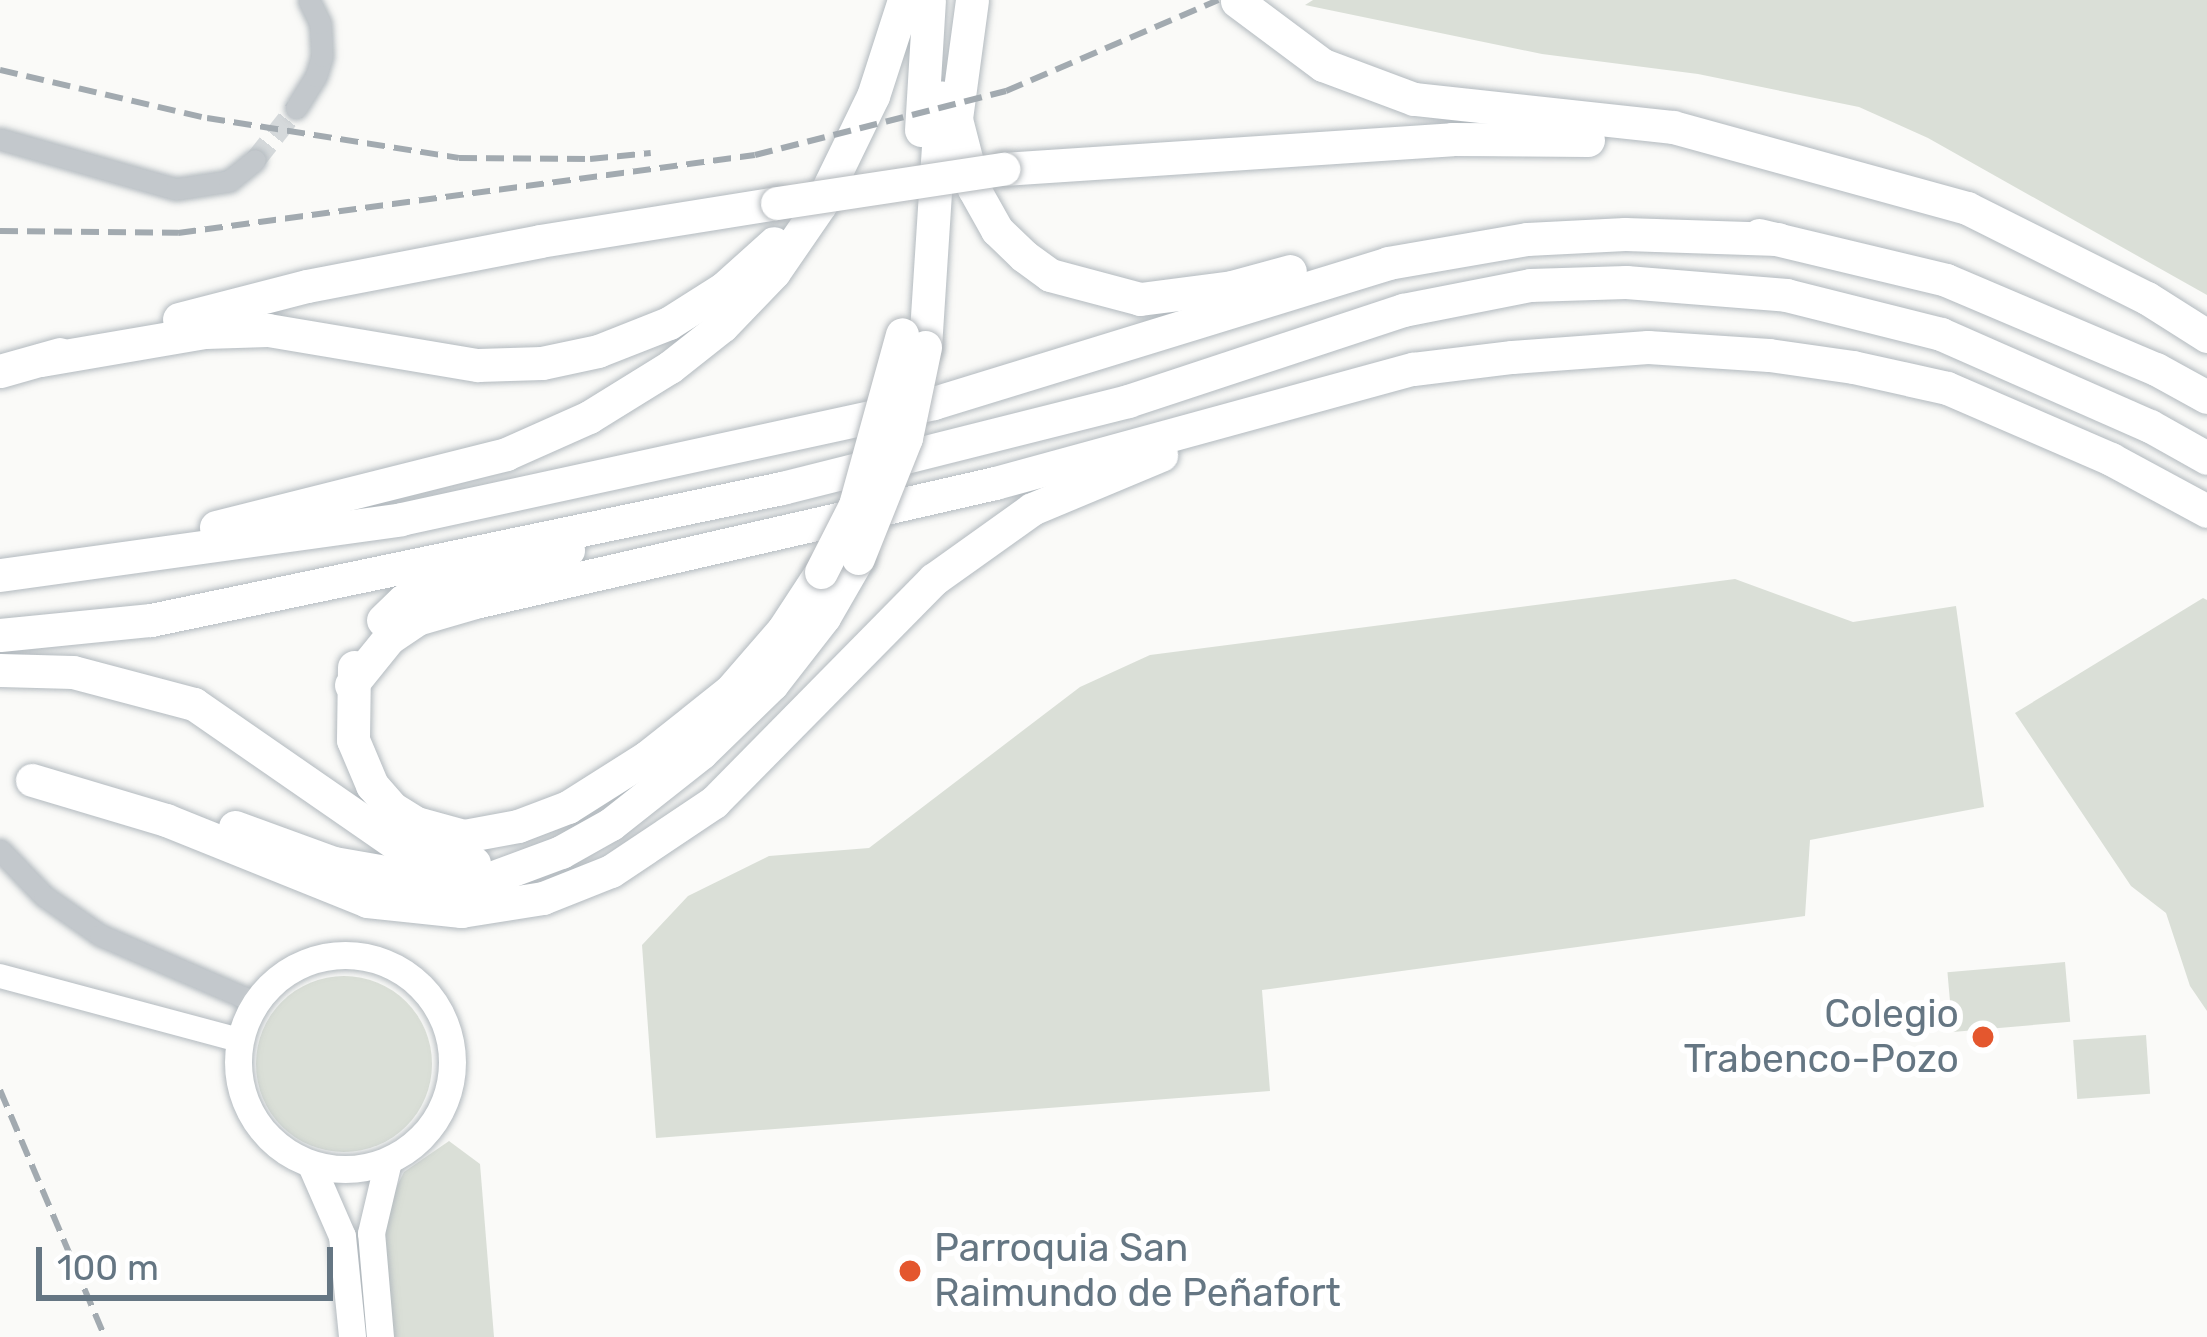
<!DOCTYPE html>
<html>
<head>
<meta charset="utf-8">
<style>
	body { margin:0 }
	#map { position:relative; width:2207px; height:1337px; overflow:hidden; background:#fafaf8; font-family:Rubik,sans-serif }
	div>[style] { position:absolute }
	.green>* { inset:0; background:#dadfd7; transform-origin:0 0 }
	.round { border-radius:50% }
	.tertiary-tunnel>* { height:21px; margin-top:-10.5px; transform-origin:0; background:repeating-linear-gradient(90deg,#d5d9db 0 21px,transparent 0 31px) }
	.roads { filter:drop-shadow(0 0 3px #b3babf) drop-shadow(0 0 3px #b3babf) }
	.tertiary>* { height:21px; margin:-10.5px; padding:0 10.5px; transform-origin:10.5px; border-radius:10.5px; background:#c3c8cc }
	.secondary>* { height:24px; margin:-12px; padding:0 12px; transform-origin:12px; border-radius:12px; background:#fff }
	.primary>* { height:27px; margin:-13.5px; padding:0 13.5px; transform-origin:13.5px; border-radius:13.5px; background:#fff }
	.primary>.ring { margin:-13.5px; padding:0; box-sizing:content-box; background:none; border:27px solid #fff; border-radius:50% }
	.motorway>* { height:33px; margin:-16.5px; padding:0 16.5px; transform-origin:16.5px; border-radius:16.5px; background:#fff }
	.rail>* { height:6px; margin-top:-3px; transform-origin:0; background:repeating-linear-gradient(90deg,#a2aab0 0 18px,transparent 0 27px) }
	.bridges { filter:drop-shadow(0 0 3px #b4b9bd) drop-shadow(0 0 3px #b4b9bd) }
	.motorway-bridge>* { height:33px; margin:-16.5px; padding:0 16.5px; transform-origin:16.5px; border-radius:16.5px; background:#fff }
	.dots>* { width:33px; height:33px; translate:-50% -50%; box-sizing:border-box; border:6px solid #fff; border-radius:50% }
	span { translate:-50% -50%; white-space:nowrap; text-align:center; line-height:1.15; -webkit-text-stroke:12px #fff; paint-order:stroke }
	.poi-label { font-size:39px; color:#657683 }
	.right { translate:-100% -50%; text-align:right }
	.left { translate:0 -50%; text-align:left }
	.scale { position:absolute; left:36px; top:1247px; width:297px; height:54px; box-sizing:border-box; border:6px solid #657683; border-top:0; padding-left:15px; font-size:36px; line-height:42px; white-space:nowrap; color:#657683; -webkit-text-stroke:9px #fff; paint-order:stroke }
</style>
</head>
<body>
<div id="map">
	<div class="green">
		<i style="clip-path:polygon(1313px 0,2207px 0,2207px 295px,1928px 138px,1859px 107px,1698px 74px,1542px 54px,1305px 5px)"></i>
		<i style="clip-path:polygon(1735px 579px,1853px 622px,1956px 606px,1984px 807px,1810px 840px,1805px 916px,1262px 990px,1270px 1091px,656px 1138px,642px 945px,688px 896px,769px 856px,869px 848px,1080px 687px,1150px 655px)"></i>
		<i style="clip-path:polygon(2203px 598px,2207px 600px,2207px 1011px,2190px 986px,2166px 913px,2131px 886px,2015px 713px)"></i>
		<i style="left:2065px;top:962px;width:60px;height:118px;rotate:85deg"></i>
		<i class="round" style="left:256px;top:976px;width:176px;height:176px"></i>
		<i style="left:2146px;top:1035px;width:59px;height:73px;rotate:86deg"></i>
		<i style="clip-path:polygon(449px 1141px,480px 1164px,494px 1337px,391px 1337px,381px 1218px,404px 1172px)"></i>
	</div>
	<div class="tertiary-tunnel">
		<i style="left:255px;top:160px;width:66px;rotate:-51.7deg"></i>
	</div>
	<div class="roads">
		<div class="tertiary">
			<i style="left:296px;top:108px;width:38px;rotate:-58deg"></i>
			<i style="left:316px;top:76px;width:21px;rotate:-73deg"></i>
			<i style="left:322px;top:56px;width:33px;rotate:-93deg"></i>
			<i style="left:320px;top:23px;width:25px;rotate:-116deg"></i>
			<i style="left:0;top:139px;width:183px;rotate:15.9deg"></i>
			<i style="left:176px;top:189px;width:54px;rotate:-8.6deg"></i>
			<i style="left:229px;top:181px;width:33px;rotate:-39deg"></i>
			<i style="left:0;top:850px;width:64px;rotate:46.3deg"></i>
			<i style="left:44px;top:896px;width:68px;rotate:34.9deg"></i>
			<i style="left:100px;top:935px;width:169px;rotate:23.4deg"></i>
		</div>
		<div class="secondary">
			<i style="left:0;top:976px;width:247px;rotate:15deg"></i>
		</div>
		<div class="primary">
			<i class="ring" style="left:238px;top:955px;width:187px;height:187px"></i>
			<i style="left:311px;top:1165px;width:77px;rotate:66.4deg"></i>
			<i style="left:342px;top:1236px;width:101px;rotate:84.3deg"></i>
			<i style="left:380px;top:1337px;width:104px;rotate:-94.9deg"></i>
			<i style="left:371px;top:1233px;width:74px;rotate:-76.7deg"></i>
		</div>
		<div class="motorway">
			<i style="left:972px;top:0;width:120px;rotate:97.7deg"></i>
			<i style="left:956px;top:119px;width:72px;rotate:75.6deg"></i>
			<i style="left:974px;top:189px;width:47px;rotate:60.7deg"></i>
			<i style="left:997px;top:230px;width:37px;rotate:44deg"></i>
			<i style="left:1024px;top:256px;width:32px;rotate:36deg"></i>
			<i style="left:1050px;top:275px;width:93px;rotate:14.9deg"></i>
			<i style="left:1140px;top:299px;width:93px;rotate:-7.4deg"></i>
			<i style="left:1232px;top:287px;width:60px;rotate:-15.4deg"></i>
			<i style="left:1237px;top:1px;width:107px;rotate:36.7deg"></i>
			<i style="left:1323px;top:65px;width:97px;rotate:20.5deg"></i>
			<i style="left:1414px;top:99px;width:261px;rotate:6.2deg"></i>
			<i style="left:1673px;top:127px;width:305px;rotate:15.4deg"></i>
			<i style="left:1967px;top:208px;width:201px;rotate:26.6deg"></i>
			<i style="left:2147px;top:298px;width:71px;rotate:32.3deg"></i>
			<i style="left:921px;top:130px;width:130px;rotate:-86.5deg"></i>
			<i style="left:1003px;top:169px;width:450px;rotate:-3.8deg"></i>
			<i style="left:1452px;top:139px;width:136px;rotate:0.4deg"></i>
			<i style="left:1759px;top:235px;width:192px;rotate:13.5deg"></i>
			<i style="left:1946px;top:280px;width:228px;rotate:23deg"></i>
			<i style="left:2156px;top:369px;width:58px;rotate:28.8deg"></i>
			<i style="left:179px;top:319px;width:132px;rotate:-14.5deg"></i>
			<i style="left:307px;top:286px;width:237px;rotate:-10.9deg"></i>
			<i style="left:540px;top:241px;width:240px;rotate:-9.1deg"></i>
			<i style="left:925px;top:347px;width:250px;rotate:-86.3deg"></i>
			<i style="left:41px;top:360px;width:166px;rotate:-9.7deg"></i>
			<i style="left:205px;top:332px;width:63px;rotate:-1.8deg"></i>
			<i style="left:268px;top:330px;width:213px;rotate:9.5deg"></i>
			<i style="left:478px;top:365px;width:64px;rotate:-1.8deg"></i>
			<i style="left:542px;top:363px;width:57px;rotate:-12.1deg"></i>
			<i style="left:598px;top:351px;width:76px;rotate:-21.5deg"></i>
			<i style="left:669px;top:323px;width:65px;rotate:-32.5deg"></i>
			<i style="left:724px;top:288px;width:67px;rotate:-42deg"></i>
			<i style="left:0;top:371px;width:62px;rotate:-15.8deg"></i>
			<i style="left:216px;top:527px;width:299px;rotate:-14.1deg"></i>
			<i style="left:506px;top:454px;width:91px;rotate:-24deg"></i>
			<i style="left:589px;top:417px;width:95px;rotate:-31.7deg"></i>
			<i style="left:670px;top:367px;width:66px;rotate:-38.3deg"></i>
			<i style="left:722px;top:326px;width:75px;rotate:-46.1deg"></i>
			<i style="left:774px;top:272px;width:81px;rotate:-55.5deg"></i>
			<i style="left:820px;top:205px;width:121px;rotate:-64.1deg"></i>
			<i style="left:873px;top:96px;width:101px;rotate:-72.1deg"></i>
			<i style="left:0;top:575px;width:405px;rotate:-7.9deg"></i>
			<i style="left:401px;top:519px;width:545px;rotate:-12.28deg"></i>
			<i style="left:934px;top:403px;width:475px;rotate:-17.1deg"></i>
			<i style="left:1388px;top:263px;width:141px;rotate:-9.8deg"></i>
			<i style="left:1527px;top:239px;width:98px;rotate:-2.9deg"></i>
			<i style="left:1625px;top:234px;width:153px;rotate:1.9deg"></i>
			<i style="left:383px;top:620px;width:28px;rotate:-44deg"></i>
			<i style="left:403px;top:601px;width:39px;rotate:-23deg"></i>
			<i style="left:439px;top:586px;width:134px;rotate:-15.6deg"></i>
			<i style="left:0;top:635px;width:152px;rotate:-5.7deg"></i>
			<i style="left:151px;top:620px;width:645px;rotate:-11.82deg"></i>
			<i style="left:782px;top:488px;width:357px;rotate:-14.1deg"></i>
			<i style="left:1128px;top:401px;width:290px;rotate:-18.3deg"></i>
			<i style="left:1403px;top:310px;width:129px;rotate:-11.1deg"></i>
			<i style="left:1530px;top:285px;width:96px;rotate:-1.8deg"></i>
			<i style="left:1626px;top:282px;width:161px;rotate:4.6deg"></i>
			<i style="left:1786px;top:295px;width:160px;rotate:14.1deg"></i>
			<i style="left:1941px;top:334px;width:228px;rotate:23.8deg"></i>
			<i style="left:2150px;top:426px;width:65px;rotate:29.3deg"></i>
			<i style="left:354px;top:667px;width:73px;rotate:90.8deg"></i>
			<i style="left:353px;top:740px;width:49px;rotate:67.1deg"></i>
			<i style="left:372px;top:785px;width:30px;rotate:49deg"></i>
			<i style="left:392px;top:808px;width:28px;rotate:32deg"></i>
			<i style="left:416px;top:823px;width:50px;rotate:15.2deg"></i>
			<i style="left:464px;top:836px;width:55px;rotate:-10.5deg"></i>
			<i style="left:518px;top:826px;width:53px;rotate:-20.8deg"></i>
			<i style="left:568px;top:807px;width:93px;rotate:-32.3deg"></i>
			<i style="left:647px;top:757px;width:106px;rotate:-38.5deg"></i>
			<i style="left:730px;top:691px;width:81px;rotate:-49deg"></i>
			<i style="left:783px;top:630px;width:69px;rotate:-56.8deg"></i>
			<i style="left:0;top:670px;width:73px;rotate:1.6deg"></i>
			<i style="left:73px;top:672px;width:125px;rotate:14.8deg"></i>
			<i style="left:194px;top:704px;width:257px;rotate:34.7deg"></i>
			<i style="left:405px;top:850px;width:55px;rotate:14.8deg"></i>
			<i style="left:458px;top:864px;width:16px;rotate:-4deg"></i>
			<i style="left:351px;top:685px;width:60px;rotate:-51deg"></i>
			<i style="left:389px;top:638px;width:34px;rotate:-34deg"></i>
			<i style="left:417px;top:619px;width:60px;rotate:-16.3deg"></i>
			<i style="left:475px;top:602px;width:533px;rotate:-12.89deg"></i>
			<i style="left:995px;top:483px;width:433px;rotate:-15.3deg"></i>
			<i style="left:1413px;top:369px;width:100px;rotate:-6.9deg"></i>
			<i style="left:1512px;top:357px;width:136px;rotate:-4.2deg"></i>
			<i style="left:1648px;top:347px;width:121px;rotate:3.8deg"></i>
			<i style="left:1769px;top:355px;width:85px;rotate:8.1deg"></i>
			<i style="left:1853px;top:367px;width:96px;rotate:12.6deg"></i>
			<i style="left:1947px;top:388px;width:179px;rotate:23.4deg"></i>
			<i style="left:2111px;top:459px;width:109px;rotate:28.4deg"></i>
			<i style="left:32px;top:780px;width:140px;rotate:16.6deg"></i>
			<i style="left:166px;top:820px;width:217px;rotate:21.9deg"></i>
			<i style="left:367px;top:901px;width:95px;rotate:6.1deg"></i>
			<i style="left:461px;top:911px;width:83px;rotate:-9deg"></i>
			<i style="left:543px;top:898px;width:73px;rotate:-21.7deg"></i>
			<i style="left:611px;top:871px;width:124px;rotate:-33.8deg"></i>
			<i style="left:714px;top:802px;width:313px;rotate:-45.4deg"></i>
			<i style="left:934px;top:579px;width:120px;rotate:-35.5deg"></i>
			<i style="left:1032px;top:509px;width:140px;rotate:-22.7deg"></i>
			<i style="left:235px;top:827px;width:105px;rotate:20deg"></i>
			<i style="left:334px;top:863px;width:110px;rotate:10deg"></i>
			<i style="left:442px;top:882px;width:49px;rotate:-4.7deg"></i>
			<i style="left:491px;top:878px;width:75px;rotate:-20.4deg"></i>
			<i style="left:561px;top:852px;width:57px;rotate:-29.2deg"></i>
			<i style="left:611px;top:824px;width:115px;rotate:-38.3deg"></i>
			<i style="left:701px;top:753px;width:99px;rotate:-44.2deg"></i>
			<i style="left:772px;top:684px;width:85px;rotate:-52.2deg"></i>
			<i style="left:824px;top:617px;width:68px;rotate:-60deg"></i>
		</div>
	</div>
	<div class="rail">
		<i style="left:0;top:70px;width:212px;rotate:13.1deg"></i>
		<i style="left:207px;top:118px;width:255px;rotate:9deg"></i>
		<i style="left:459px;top:158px;width:131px;rotate:0.4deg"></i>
		<i style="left:590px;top:159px;width:61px;rotate:-5.6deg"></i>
		<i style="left:0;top:231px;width:178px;rotate:0.6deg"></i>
		<i style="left:178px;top:233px;width:582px;rotate:-7.7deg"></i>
		<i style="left:755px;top:155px;width:259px;rotate:-14.3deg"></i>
		<i style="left:1006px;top:91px;width:231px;rotate:-23.2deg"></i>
		<i style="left:0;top:1090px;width:268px;rotate:67deg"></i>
	</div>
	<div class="bridges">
		<div class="motorway-bridge">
			<i style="left:777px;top:203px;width:229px;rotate:-8.6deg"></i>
			<i style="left:858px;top:558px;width:129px;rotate:-68.2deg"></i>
			<i style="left:906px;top:438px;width:93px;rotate:-78.2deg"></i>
			<i style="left:821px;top:572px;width:75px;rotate:-63.1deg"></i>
			<i style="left:855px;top:505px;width:177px;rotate:-74.6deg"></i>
		</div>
	</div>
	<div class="dots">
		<i style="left:1983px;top:1037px;background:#e4572e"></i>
		<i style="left:910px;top:1271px;background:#e4572e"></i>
	</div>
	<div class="poi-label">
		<span class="right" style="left:1959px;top:1037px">Colegio<br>Trabenco-Pozo</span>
		<span class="left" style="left:934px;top:1271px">Parroquia San<br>Raimundo de Peñafort</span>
	</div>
	<div class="scale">100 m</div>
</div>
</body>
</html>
